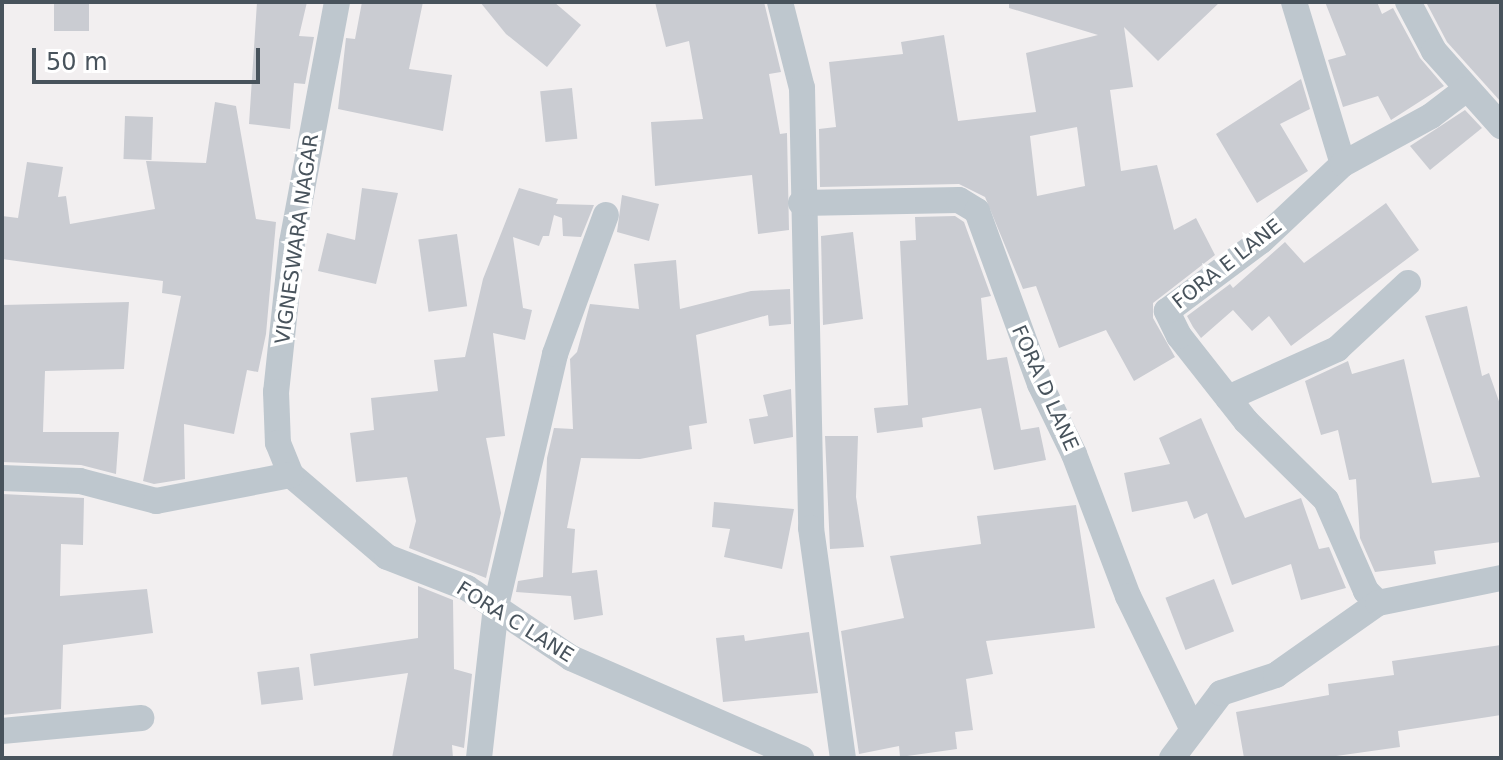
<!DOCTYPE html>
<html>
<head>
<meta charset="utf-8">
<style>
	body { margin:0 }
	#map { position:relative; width:1503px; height:760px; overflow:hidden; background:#f2eff0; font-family:"DejaVu Sans",sans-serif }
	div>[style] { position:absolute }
	.building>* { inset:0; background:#caccd2; transform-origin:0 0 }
	.street>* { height:26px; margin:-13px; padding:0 13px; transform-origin:13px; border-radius:13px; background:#bec7ce }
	span { translate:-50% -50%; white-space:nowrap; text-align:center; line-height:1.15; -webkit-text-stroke:7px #fff; paint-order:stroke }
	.street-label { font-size:20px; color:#48535c }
	.frame { position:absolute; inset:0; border:4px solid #48535c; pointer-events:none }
	.scale { position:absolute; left:32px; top:48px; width:228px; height:36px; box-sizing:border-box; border:4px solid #48535c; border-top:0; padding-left:10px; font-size:24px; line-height:28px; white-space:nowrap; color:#48535c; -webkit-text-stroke:6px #fff; paint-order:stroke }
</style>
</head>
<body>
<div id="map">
	<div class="building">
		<i style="left:54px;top:2px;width:35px;height:29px"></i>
		<i style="clip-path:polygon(257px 2px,307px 2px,299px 36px,314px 37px,305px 84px,294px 83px,290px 129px,249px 124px)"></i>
		<i style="clip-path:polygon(362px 2px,423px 2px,409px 69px,452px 75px,443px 131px,338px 109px,346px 38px,355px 39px)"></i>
		<i style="clip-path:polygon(480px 2px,554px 2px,581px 25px,547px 67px,506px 34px)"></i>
		<i style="clip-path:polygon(655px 2px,764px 2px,781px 72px,769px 74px,780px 134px,787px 133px,789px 230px,758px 234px,752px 175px,655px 186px,651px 122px,703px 119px,689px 41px,666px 47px)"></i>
		<i style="clip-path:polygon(evenodd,1009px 2px,1220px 2px,1158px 61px,1124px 27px,1133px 87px,1110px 90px,1121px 171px,1157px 165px,1174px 230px,1196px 218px,1215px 255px,1153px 303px,1153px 318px,1175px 357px,1134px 381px,1106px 330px,1059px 348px,1036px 286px,1023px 289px,985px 197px,959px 184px,820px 187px,819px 129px,836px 127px,829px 62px,903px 54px,901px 42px,944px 35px,958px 121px,1036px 112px,1026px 53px,1098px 35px,1009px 8px,1009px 2px,1077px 127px,1085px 186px,1037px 196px,1030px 136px,1077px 127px)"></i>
		<i style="clip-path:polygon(1325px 2px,1377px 2px,1382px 14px,1393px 8px,1420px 58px,1444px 86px,1391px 120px,1378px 96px,1343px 107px,1328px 60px,1346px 55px)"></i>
		<i style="clip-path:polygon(1501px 2px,1501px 102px,1447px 42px,1427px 4px)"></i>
		<i style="clip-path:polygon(1301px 79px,1310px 109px,1280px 124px,1308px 171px,1257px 203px,1216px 134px)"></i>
		<i style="left:572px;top:88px;width:51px;height:32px;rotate:84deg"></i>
		<i style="clip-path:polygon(215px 102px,236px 106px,256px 219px,276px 222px,266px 334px,258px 372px,247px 370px,234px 434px,184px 424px,185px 479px,154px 484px,143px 481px,181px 296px,162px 293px,163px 281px,2px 259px,2px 216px,18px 218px,27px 162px,63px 167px,58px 197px,66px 196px,70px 224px,155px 209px,146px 161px,206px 163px)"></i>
		<i style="clip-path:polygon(1465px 110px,1482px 128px,1430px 170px,1410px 146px)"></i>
		<i style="left:125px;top:116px;width:28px;height:43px;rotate:2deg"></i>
		<i style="clip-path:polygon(362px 188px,398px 193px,376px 284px,318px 271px,327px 233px,355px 240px)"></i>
		<i style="clip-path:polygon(519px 188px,558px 199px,556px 204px,594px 205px,581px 237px,563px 236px,562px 218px,554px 215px,549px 236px,543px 236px,539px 246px,513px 237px,523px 308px,532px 310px,525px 340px,493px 333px,505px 436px,486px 438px,501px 513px,486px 578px,409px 548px,416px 521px,407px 477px,356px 482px,350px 433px,374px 430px,371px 398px,438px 391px,434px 360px,465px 357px,483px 279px)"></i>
		<i style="clip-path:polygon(622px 195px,659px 204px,649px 241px,617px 232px)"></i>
		<i style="clip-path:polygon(1386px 203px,1419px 250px,1291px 346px,1269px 316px,1252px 331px,1233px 310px,1201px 338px,1193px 327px,1187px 316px,1230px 284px,1233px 288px,1285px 242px,1304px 263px)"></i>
		<i style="clip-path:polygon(955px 216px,964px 222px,991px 296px,981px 298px,987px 360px,1007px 357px,1021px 430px,1039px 427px,1046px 460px,994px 470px,981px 408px,922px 418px,923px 427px,877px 433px,874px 408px,908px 405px,900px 241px,916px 240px,915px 217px)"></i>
		<i style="clip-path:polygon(853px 232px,863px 319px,823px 325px,821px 236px)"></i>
		<i style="left:457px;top:234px;width:73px;height:39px;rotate:82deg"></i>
		<i style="clip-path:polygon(676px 260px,680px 309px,751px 291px,790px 289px,791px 324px,769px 326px,768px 315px,696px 335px,707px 423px,689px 426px,692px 449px,640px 459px,581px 458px,567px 528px,575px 529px,572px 573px,597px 570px,603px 615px,574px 620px,571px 596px,516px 592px,518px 581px,543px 577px,547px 458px,554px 428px,573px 429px,570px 359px,577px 352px,590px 304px,639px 309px,634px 264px)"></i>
		<i style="clip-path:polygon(129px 302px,124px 369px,45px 371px,43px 432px,119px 432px,116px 474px,81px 465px,2px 462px,2px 305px)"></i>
		<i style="clip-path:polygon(1467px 306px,1482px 376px,1489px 373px,1501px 407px,1501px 542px,1434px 551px,1436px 564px,1375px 572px,1360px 538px,1356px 479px,1349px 480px,1338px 430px,1321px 435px,1305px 381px,1348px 361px,1352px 374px,1404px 359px,1432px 483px,1480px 477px,1425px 316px)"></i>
		<i style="clip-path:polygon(791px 389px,793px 437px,754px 444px,749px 419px,768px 416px,763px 395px)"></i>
		<i style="clip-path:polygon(1201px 418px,1245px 518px,1301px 498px,1319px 549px,1329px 547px,1346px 588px,1301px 600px,1291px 564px,1232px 585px,1207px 513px,1194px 519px,1187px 501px,1132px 512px,1124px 473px,1170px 464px,1159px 438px)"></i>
		<i style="clip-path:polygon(825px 436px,858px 436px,856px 497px,864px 547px,830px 549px)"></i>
		<i style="clip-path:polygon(2px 494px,84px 498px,83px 545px,61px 544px,60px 596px,147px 589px,153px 633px,63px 645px,61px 709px,2px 715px)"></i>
		<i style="clip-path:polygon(714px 502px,794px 509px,782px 569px,724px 557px,730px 529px,712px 527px)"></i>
		<i style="clip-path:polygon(1076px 505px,1095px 628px,986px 641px,993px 674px,966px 679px,973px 730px,955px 732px,957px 749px,900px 757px,899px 746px,859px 754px,841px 631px,904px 618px,890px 556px,981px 544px,977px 516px)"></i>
		<i style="left:1214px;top:579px;width:56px;height:52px;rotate:69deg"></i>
		<i style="clip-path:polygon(418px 586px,453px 600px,454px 669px,472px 674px,464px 748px,452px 745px,453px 758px,392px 758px,408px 673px,314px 686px,310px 654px,418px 638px)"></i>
		<i style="clip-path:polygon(809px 632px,818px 693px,723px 702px,716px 638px,744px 635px,745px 641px)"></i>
		<i style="clip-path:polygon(1501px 645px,1501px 715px,1398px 731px,1400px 747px,1322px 758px,1244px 758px,1236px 712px,1329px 695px,1328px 684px,1394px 675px,1392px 661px)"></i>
		<i style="left:299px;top:667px;width:33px;height:42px;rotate:83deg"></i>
	</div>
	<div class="street">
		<i style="left:337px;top:2px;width:245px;rotate:100.6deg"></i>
		<i style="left:292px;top:243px;width:150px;rotate:96.1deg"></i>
		<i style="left:276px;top:392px;width:51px;rotate:87.8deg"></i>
		<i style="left:278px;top:443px;width:35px;rotate:68deg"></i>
		<i style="left:291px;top:475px;width:126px;rotate:40.5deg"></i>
		<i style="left:387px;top:557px;width:86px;rotate:21.2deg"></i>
		<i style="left:467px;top:588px;width:125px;rotate:33.9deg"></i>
		<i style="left:571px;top:658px;width:251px;rotate:23.5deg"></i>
		<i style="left:780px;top:2px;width:89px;rotate:75.7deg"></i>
		<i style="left:802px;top:88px;width:440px;rotate:88.8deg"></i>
		<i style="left:811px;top:528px;width:232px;rotate:82.1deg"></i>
		<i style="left:1294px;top:2px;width:169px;rotate:73.2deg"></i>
		<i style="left:1408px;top:2px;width:55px;rotate:62deg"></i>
		<i style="left:1434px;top:51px;width:101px;rotate:48.2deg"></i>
		<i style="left:801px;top:203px;width:158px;rotate:-1.1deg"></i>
		<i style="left:959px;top:200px;width:21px;rotate:31deg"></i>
		<i style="left:977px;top:211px;width:184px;rotate:70deg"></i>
		<i style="left:1040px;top:384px;width:78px;rotate:64.1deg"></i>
		<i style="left:1074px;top:454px;width:152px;rotate:69.2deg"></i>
		<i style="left:1128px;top:596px;width:147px;rotate:64.1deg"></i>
		<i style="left:1228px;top:398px;width:120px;rotate:-24.2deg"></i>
		<i style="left:1337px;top:349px;width:97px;rotate:-42.9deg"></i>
		<i style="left:2px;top:478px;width:78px;rotate:2.2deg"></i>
		<i style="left:80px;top:481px;width:79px;rotate:14.7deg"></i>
		<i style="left:156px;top:501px;width:137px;rotate:-10.9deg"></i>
		<i style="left:1378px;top:603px;width:17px;rotate:-135deg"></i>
		<i style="left:1366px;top:591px;width:99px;rotate:-113.7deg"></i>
		<i style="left:1326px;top:500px;width:112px;rotate:-135.4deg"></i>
		<i style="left:1246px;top:421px;width:108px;rotate:-128.2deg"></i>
		<i style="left:1179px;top:336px;width:28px;rotate:-116deg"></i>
		<i style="left:1167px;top:311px;width:117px;rotate:-36.7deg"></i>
		<i style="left:1261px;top:241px;width:112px;rotate:-43.2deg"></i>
		<i style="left:1343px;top:164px;width:100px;rotate:-28.6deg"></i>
		<i style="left:1431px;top:116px;width:43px;rotate:-37.4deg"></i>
		<i style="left:2px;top:731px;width:140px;rotate:-5.3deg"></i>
		<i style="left:479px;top:758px;width:153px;rotate:-83.6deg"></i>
		<i style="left:496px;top:606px;width:259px;rotate:-76.8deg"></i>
		<i style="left:555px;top:354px;width:148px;rotate:-69.9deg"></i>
		<i style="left:1172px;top:758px;width:81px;rotate:-53deg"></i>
		<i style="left:1221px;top:693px;width:58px;rotate:-18.1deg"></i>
		<i style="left:1276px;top:675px;width:125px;rotate:-35.2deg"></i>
		<i style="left:1378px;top:603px;width:126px;rotate:-11.5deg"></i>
	</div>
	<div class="street-label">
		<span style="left:297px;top:239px;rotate:-82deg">VIGNESWARA NAGAR</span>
		<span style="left:1227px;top:264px;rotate:-38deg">FORA E LANE</span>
		<span style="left:1045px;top:388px;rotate:66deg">FORA D LANE</span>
		<span style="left:515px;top:622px;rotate:32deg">FORA C LANE</span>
	</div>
	<div class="frame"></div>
	<div class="scale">50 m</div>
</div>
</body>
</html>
